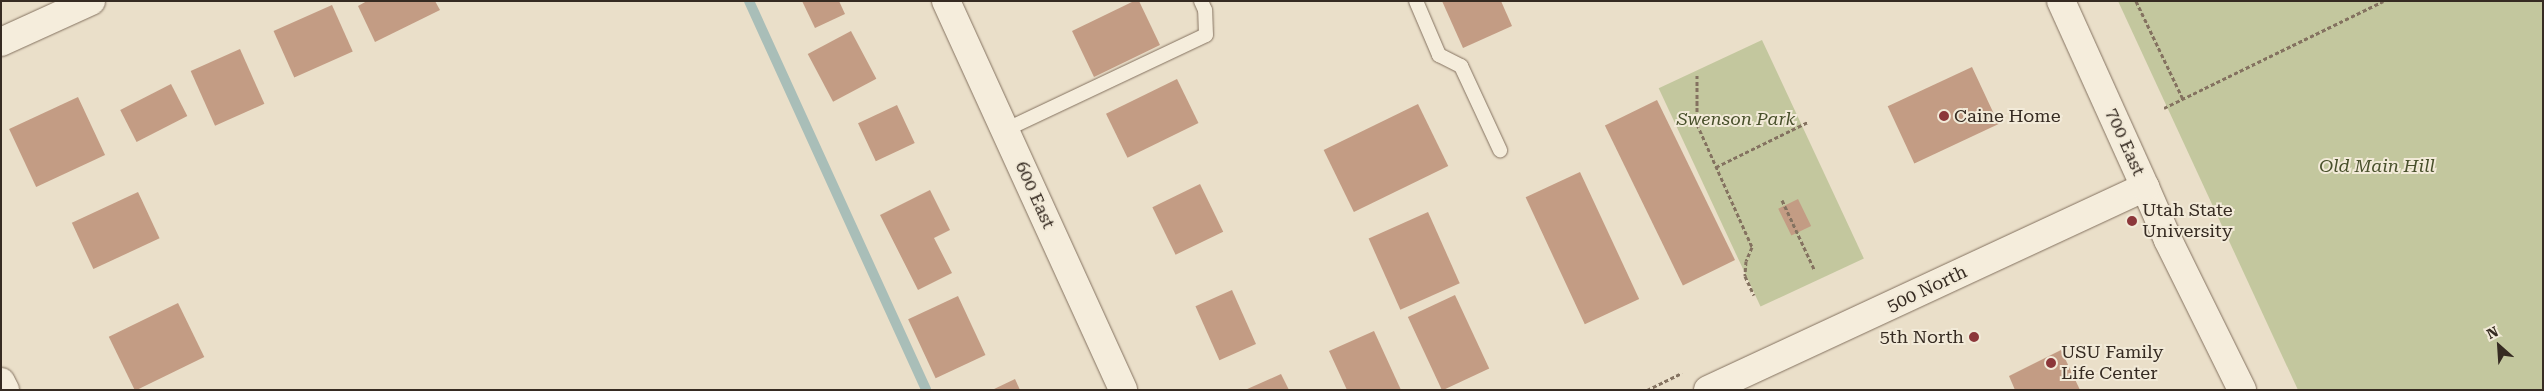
<!DOCTYPE html>
<html>
<head>
<meta charset="utf-8">
<style>
	body { margin:0 }
	#map { position:relative; width:2544px; height:391px; overflow:hidden; background:#eadfc9; font-family:"Roboto Serif",serif }
	div>[style] { position:absolute }
	.green>* { inset:0; background:#c3c79e; transform-origin:0 0 }
	.stream>* { height:10px; margin:-5px; padding:0 5px; transform-origin:5px; border-radius:5px; background:#a9beb8 }
	.building>* { inset:0; background:#c39c84; transform-origin:0 0 }
	.path>* { height:3px; margin-top:-1.5px; transform-origin:0; background:repeating-linear-gradient(90deg,#847260 0 4px,transparent 0 6.5px) }
	.roads { filter:drop-shadow(0 0 1px #847260) drop-shadow(0 0 1px #847260) }
	.lane>* { height:14px; margin:-7px; padding:0 7px; transform-origin:7px; border-radius:7px; background:#f5eddc }
	.street>* { height:28px; margin:-14px; padding:0 14px; transform-origin:14px; border-radius:14px; background:#f5eddc }
	.secondary>* { height:28px; margin:-14px; padding:0 14px; transform-origin:14px; border-radius:14px; background:#f5eddc }
	.dots>* { width:14px; height:14px; translate:-50% -50%; box-sizing:border-box; border:2px solid #f2ead8; border-radius:50% }
	span { translate:-50% -50%; white-space:nowrap; text-align:center; line-height:1.15; -webkit-text-stroke:4px #f2ead8; paint-order:stroke }
	.poi-label { font-size:18px; color:#362b22 }
	.left { translate:0 -50%; text-align:left }
	.right { translate:-100% -50%; text-align:right }
	.park-label { font-size:18px; color:#48502b; font-style:italic }
	.street-label { font-size:18px; color:#362b22 }
	.frame { position:absolute; inset:0; border:2px solid #362b22; pointer-events:none }
	.north { position:absolute; left:2474px; top:321px; width:50px; height:50px; -webkit-text-stroke:4px #f2ead8; paint-order:stroke; rotate:334deg; font-size:14px; font-weight:700; line-height:20px; text-align:center; color:#362b22 }
	.north::after { content:''; display:block; margin:auto; width:18px; height:22px; background:#362b22; clip-path:polygon(50% 0,100% 100%,50% 72%,0 100%) }
</style>
</head>
<body>
<div id="map">
	<div class="green">
		<i style="clip-path:polygon(2118px 1px,2543px 1px,2543px 390px,2298px 390px)"></i>
		<i style="left:1762px;top:40px;width:241px;height:114px;rotate:65deg"></i>
	</div>
	<div class="stream">
		<i style="left:749px;top:1px;width:427px;rotate:65.5deg"></i>
	</div>
	<div class="building">
		<i style="clip-path:polygon(367px 1px,435px 1px,440px 10px,375px 42px,358px 6px)"></i>
		<i style="clip-path:polygon(802px 1px,839px 1px,845px 14px,815px 28px)"></i>
		<i style="clip-path:polygon(1134px 1px,1139px 1px,1160px 45px,1094px 77px,1072px 31px)"></i>
		<i style="clip-path:polygon(1442px 1px,1501px 1px,1512px 26px,1463px 48px)"></i>
		<i style="left:332px;top:5px;width:51px;height:64px;rotate:66deg"></i>
		<i style="left:851px;top:31px;width:54px;height:49px;rotate:62deg"></i>
		<i style="left:240px;top:49px;width:60px;height:54px;rotate:66deg"></i>
		<i style="left:1972px;top:67px;width:63px;height:93px;rotate:65deg"></i>
		<i style="left:1177px;top:79px;width:49px;height:79px;rotate:64deg"></i>
		<i style="left:171px;top:84px;width:36px;height:57px;rotate:63deg"></i>
		<i style="left:78px;top:97px;width:64px;height:76px;rotate:65deg"></i>
		<i style="left:1657px;top:100px;width:178px;height:58px;rotate:64deg"></i>
		<i style="left:1418px;top:104px;width:69px;height:105px;rotate:64deg"></i>
		<i style="left:897px;top:105px;width:42px;height:43px;rotate:65deg"></i>
		<i style="left:1580px;top:172px;width:140px;height:60px;rotate:65deg"></i>
		<i style="left:1200px;top:184px;width:53px;height:53px;rotate:64deg"></i>
		<i style="clip-path:polygon(930px 190px,950px 230px,934px 238px,952px 273px,918px 290px,880px 215px)"></i>
		<i style="left:138px;top:192px;width:51px;height:73px;rotate:65deg"></i>
		<i style="left:1798px;top:199px;width:30px;height:22px;rotate:64deg"></i>
		<i style="left:1428px;top:212px;width:78px;height:65px;rotate:66deg"></i>
		<i style="left:1232px;top:290px;width:59px;height:40px;rotate:66deg"></i>
		<i style="left:1455px;top:295px;width:81px;height:52px;rotate:65deg"></i>
		<i style="left:958px;top:296px;width:65px;height:55px;rotate:65deg"></i>
		<i style="left:178px;top:303px;width:60px;height:77px;rotate:64deg"></i>
		<i style="clip-path:polygon(1374px 331px,1401px 390px,1347px 390px,1329px 351px)"></i>
		<i style="clip-path:polygon(2061px 350px,2080px 390px,2015px 390px,2009px 376px)"></i>
		<i style="clip-path:polygon(1281px 374px,1289px 390px,1245px 390px)"></i>
		<i style="clip-path:polygon(1015px 379px,1020px 390px,992px 390px)"></i>
	</div>
	<div class="path">
		<i style="left:2136px;top:1px;width:109px;rotate:64.4deg"></i>
		<i style="left:1697px;top:75px;width:49px;rotate:90deg"></i>
		<i style="left:1697px;top:124px;width:135px;rotate:65.9deg"></i>
		<i style="left:1752px;top:247px;width:15px;rotate:113deg"></i>
		<i style="left:1746px;top:261px;width:15px;rotate:94deg"></i>
		<i style="left:1745px;top:276px;width:21px;rotate:65deg"></i>
		<i style="left:2164px;top:108px;width:244px;rotate:-26deg"></i>
		<i style="left:1716px;top:167px;width:102px;rotate:-26.1deg"></i>
		<i style="left:1782px;top:200px;width:76px;rotate:65.1deg"></i>
		<i style="left:1647px;top:390px;width:39px;rotate:-26deg"></i>
	</div>
	<div class="roads">
		<div class="lane">
			<i style="left:1416px;top:1px;width:59px;rotate:66.9deg"></i>
			<i style="left:1439px;top:55px;width:25px;rotate:27deg"></i>
			<i style="left:1461px;top:66px;width:93px;rotate:65.1deg"></i>
			<i style="left:1005px;top:130px;width:222px;rotate:-25.3deg"></i>
			<i style="left:1206px;top:35px;width:25px;rotate:-92deg"></i>
			<i style="left:1205px;top:10px;width:10px;rotate:-114deg"></i>
		</div>
		<div class="street">
			<i style="left:1px;top:42px;width:99px;rotate:-24.5deg"></i>
			<i style="left:2145px;top:187px;width:58px;rotate:66.5deg"></i>
			<i style="left:2168px;top:240px;width:167px;rotate:63.7deg"></i>
			<i style="left:1px;top:382px;width:9px;rotate:63deg"></i>
		</div>
		<div class="secondary">
			<i style="left:946px;top:1px;width:427px;rotate:65.5deg"></i>
			<i style="left:1708px;top:390px;width:482px;rotate:-24.9deg"></i>
			<i style="left:2145px;top:187px;width:204px;rotate:-114.3deg"></i>
		</div>
	</div>
	<div class="dots">
		<i style="left:1944px;top:116px;background:#8c373a"></i>
		<i style="left:2132px;top:221px;background:#8c373a"></i>
		<i style="left:1974px;top:337px;background:#8c373a"></i>
		<i style="left:2051px;top:363px;background:#8c373a"></i>
	</div>
	<div class="poi-label">
		<span class="left" style="left:1954px;top:116px">Caine Home</span>
		<span class="left" style="left:2142px;top:221px">Utah State<br>University</span>
		<span class="right" style="left:1964px;top:337px">5th North</span>
		<span class="left" style="left:2061px;top:363px">USU Family<br>Life Center</span>
	</div>
	<div class="park-label">
		<span style="left:1736px;top:119px">Swenson Park</span>
		<span style="left:2377px;top:166px">Old Main Hill</span>
	</div>
	<div class="street-label">
		<span style="left:2125px;top:142px;rotate:66deg">700 East</span>
		<span style="left:1035px;top:195px;rotate:66deg">600 East</span>
		<span style="left:1927px;top:289px;rotate:-25deg">500 North</span>
	</div>
	<div class="frame"></div>
	<div class="north">N</div>
</div>
</body>
</html>
